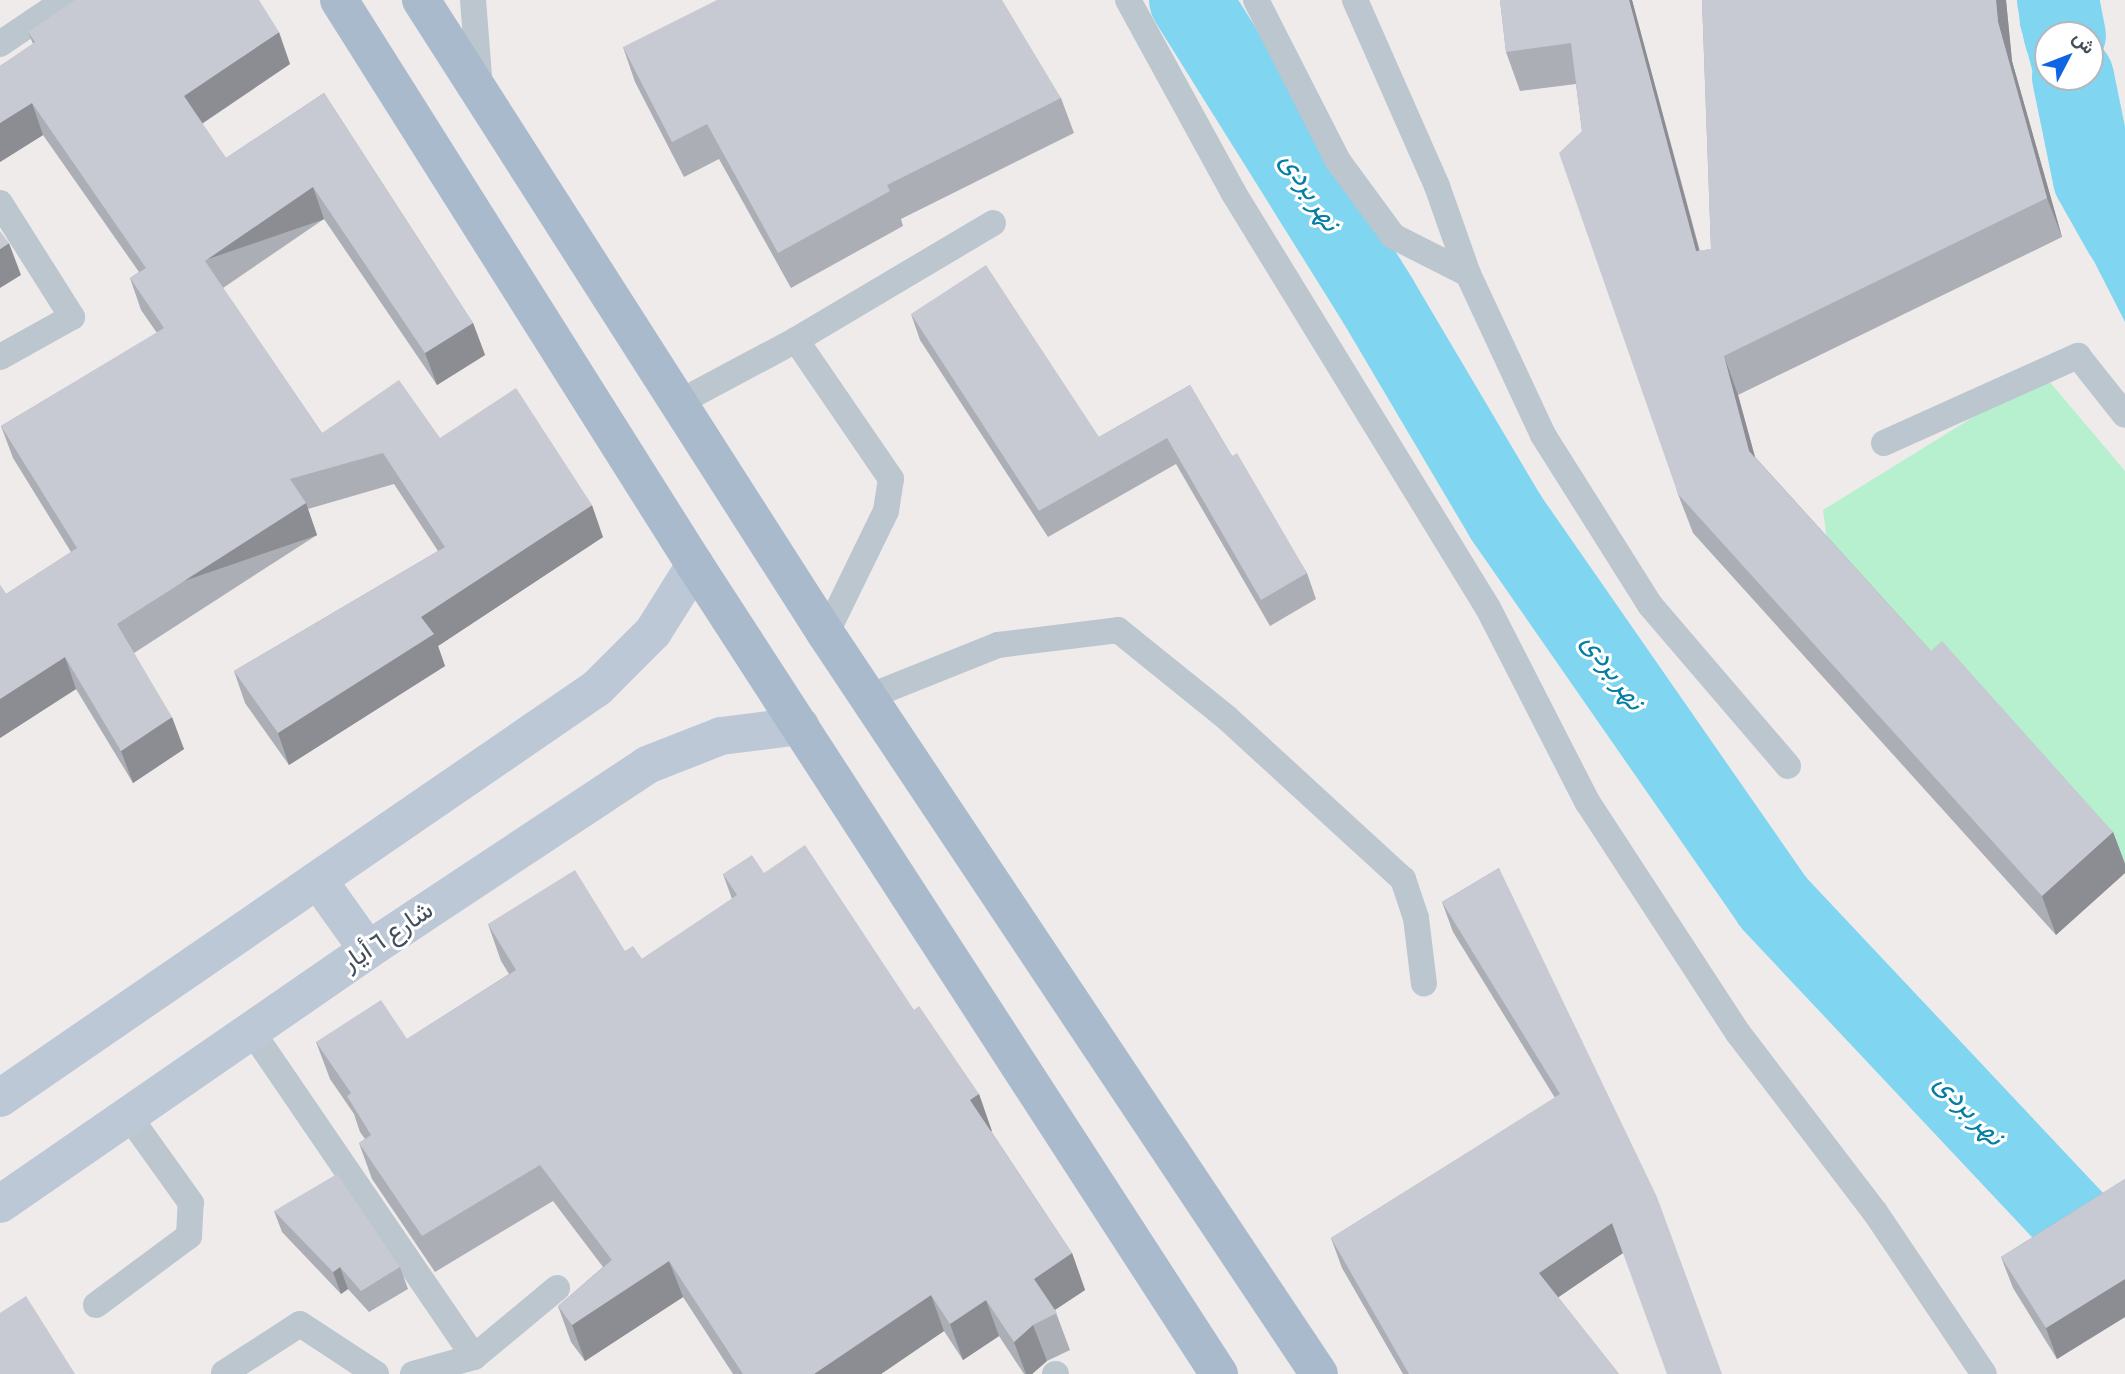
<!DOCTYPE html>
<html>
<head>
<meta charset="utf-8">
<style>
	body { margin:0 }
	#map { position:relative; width:2125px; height:1374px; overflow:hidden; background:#efebeb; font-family:"Alegreya Sans",Vazirmatn,sans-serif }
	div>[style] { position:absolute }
	.green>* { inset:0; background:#b6f0ce }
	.water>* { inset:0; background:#80d5f0 }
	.river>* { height:82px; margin:-41px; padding:0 41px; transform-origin:41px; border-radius:41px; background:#80d5f0 }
	.lane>* { height:26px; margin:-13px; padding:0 13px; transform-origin:13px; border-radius:13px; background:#bbc6cf }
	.secondary>* { height:38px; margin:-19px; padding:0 19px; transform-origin:19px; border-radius:19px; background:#bdc8d7 }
	.primary>* { height:38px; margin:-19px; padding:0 19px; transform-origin:19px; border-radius:19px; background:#a9bacd }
	.wall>* { inset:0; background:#abaeb5 }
	.shaded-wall>* { inset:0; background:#8b8d93; transform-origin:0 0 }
	.building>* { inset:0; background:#c7cad2 }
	span { translate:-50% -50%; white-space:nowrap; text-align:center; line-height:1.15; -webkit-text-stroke:6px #fff; paint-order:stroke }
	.street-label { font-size:26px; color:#434e5a }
	.water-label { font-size:28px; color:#057ea4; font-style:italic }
	.north { position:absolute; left:2034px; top:21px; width:70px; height:70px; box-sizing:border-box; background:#fff; border:2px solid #b4b8bd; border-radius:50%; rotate:48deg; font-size:19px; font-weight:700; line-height:28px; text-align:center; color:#434e5a }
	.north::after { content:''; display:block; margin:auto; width:24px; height:32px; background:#0f66e5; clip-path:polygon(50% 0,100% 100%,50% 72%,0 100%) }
</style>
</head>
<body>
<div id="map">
	<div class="green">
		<i style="clip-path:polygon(2043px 374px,2125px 471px,2125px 868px,1830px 563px,1823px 510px)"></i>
	</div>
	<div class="water">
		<i style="clip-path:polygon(2018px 0,2058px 0,2065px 35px,2048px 35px,2048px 77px,2073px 77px,2094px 179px,2125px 234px,2125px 322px,2073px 220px,2020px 25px)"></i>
	</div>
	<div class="river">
		<i style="left:1190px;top:0;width:355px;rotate:58deg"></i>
		<i style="left:1378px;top:301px;width:250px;rotate:59.4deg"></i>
		<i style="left:1505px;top:516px;width:470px;rotate:55.2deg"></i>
		<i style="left:1773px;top:902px;width:514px;rotate:46.74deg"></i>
		<i style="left:2058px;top:0;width:36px;rotate:79deg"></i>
		<i style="left:2073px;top:77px;width:104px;rotate:78.4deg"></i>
		<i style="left:2094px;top:179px;width:63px;rotate:60.6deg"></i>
	</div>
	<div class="lane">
		<i style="left:473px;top:0;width:89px;rotate:85.5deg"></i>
		<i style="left:1128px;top:0;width:219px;rotate:61.3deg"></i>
		<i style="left:1233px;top:192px;width:488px;rotate:58.5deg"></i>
		<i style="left:1488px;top:608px;width:219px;rotate:62.9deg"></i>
		<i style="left:1588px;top:803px;width:275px;rotate:56.9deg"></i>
		<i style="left:1738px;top:1033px;width:225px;rotate:52.6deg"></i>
		<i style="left:1875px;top:1212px;width:195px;rotate:56.1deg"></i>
		<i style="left:1256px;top:0;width:181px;rotate:63deg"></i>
		<i style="left:1338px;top:161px;width:93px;rotate:53.7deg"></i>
		<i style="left:1393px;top:236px;width:84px;rotate:26.9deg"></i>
		<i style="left:1355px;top:0;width:203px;rotate:66.2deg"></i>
		<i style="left:1437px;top:186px;width:93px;rotate:70.6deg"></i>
		<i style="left:1468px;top:274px;width:178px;rotate:65deg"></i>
		<i style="left:1543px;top:435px;width:201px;rotate:57.8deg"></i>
		<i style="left:1650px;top:605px;width:212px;rotate:49.4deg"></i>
		<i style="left:0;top:44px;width:78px;rotate:-34.1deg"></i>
		<i style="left:0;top:203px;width:135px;rotate:57.7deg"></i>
		<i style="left:72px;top:317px;width:82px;rotate:150.9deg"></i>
		<i style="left:796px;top:340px;width:229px;rotate:-30.7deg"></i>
		<i style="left:678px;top:403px;width:134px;rotate:-28.1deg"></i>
		<i style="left:796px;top:340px;width:168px;rotate:55.6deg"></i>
		<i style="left:891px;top:479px;width:32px;rotate:99deg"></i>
		<i style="left:886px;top:511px;width:137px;rotate:116deg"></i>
		<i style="left:1884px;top:443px;width:213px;rotate:-24.2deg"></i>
		<i style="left:2078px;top:356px;width:75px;rotate:51.5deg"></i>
		<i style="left:868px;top:697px;width:140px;rotate:-21.8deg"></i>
		<i style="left:998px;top:645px;width:121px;rotate:-7.1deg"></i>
		<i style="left:1118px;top:630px;width:140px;rotate:38.9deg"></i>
		<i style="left:1227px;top:718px;width:239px;rotate:42.5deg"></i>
		<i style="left:1403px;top:879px;width:41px;rotate:71.6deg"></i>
		<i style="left:1416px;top:918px;width:66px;rotate:83.1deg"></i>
		<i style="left:251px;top:1030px;width:396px;rotate:55.7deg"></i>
		<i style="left:96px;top:1305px;width:116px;rotate:-36.6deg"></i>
		<i style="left:189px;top:1236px;width:33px;rotate:-87deg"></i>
		<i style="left:191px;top:1203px;width:108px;rotate:-125.6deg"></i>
		<i style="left:224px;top:1373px;width:90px;rotate:-32.8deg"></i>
		<i style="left:300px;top:1324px;width:91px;rotate:33.3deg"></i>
		<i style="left:413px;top:1374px;width:63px;rotate:-15.6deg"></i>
		<i style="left:474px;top:1357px;width:108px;rotate:-39.7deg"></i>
		<i style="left:1055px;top:1374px;width:1px"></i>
	</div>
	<div class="secondary">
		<i style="left:318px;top:880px;width:86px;rotate:54.5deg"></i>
		<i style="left:0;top:1098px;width:724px;rotate:-34.48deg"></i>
		<i style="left:597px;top:688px;width:79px;rotate:-45deg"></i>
		<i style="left:653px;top:632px;width:79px;rotate:-57.9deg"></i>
		<i style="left:0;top:1204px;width:447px;rotate:-34.6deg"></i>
		<i style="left:368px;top:950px;width:335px;rotate:-33.5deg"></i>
		<i style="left:647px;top:765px;width:79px;rotate:-21.4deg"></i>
		<i style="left:721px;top:736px;width:80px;rotate:-7.2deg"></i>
	</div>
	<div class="primary">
		<i style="left:339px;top:0;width:668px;rotate:57.79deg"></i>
		<i style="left:695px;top:565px;width:964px;rotate:57.07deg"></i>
		<i style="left:421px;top:0;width:752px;rotate:57.43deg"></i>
		<i style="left:826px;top:634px;width:889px;rotate:56.33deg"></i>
	</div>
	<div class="wall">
		<i style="clip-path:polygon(1500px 0,1632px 0,1700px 251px,1711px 249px,1702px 0,2006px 0,2012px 61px,2062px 237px,1738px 395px,1755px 457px,1931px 651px,2113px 832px,2125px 864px,2125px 873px,2056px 935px,1693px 533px,1678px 494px,1582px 131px,1576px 84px,1520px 91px,1506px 52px)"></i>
		<i style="clip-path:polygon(28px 32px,290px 64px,202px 124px,226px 158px,324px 93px,473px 323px,485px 355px,437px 385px,324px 219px,223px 288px,322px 433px,440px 438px,603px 537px,438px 646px,445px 666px,289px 765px,245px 703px,234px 671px,438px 551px,394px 484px,308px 509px,317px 535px,134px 653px,184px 749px,133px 783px,76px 689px,0 738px,0 585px,6px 594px,71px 552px,13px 458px,1px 426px,157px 333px,141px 310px,130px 278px,139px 272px,43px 135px,0 162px,0 66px,33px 44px)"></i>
		<i style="clip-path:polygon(623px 47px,1061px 98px,1074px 133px,901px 219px,903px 226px,791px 288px,719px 159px,684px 177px,635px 82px)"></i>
		<i style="clip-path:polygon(911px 314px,1099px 437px,1190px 385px,1232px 456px,1307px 573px,1316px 599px,1270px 626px,1176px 464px,1048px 537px,920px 340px)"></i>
		<i style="clip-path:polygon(1499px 868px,1623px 1253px,1558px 1297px,1619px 1374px,1403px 1374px,1342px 1268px,1331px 1238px,1555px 1098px,1453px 932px,1442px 902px)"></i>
		<i style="clip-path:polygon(764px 873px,914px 1010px,979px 1094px,992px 1131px,991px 1131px,1072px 1253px,1085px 1290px,1055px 1310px,1070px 1350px,1047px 1361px,1032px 1374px,1024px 1374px,999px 1336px,963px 1360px,944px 1331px,881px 1374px,733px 1374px,683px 1297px,585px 1361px,571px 1342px,558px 1306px,603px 1267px,553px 1201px,435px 1272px,372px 1179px,359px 1143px,365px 1139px,360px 1132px,354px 1114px,330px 1079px,316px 1042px,407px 1039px,509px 974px,501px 961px,488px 924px,625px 951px,642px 959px,732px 899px,723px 874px)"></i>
		<i style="clip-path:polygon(2125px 1179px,2125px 1317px,2057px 1359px,2013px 1288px,2001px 1257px)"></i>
		<i style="clip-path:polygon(274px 1211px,400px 1267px,408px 1289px,369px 1312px,348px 1289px,341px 1294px,282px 1232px)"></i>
	</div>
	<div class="shaded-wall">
		<i style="clip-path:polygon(1629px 0,1632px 0,1710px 291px,1696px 251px)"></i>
		<i style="clip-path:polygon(1996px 0,2006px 0,2012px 61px,2062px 237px,2047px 198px,1998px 22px)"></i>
		<i style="clip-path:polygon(279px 32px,290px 64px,195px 128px,184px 96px)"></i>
		<i style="clip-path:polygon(32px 103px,43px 135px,0 162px,0 123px)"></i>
		<i style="left:313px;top:187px;width:34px;height:131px;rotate:71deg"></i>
		<i style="clip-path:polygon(9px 243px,21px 275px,0 288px,0 249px)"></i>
		<i style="clip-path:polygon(473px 323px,485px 355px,437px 385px,425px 353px)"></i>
		<i style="clip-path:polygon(1724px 356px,1738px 395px,1764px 490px,1749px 451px)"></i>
		<i style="left:306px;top:503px;width:34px;height:224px;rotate:71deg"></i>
		<i style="clip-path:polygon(592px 505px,603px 537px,438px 646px,445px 666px,289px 765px,278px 733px,421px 617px)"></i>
		<i style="clip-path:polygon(65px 657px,76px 689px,0 738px,0 699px)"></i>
		<i style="clip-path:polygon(172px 717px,184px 749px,133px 783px,121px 751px)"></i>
		<i style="clip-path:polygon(2113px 832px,2125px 864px,2125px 873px,2056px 935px,2042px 896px)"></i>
		<i style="left:979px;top:1094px;width:39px;height:11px;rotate:71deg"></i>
		<i style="clip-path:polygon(1612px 1223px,1623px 1253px,1550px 1303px,1539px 1273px)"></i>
		<i style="clip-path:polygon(1072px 1253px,1085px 1290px,1047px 1315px,1034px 1279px)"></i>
		<i style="clip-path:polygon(669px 1261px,683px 1297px,585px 1361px,572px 1325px)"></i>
		<i style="clip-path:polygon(340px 1267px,348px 1289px,341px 1294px,333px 1272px)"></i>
		<i style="clip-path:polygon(2125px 1279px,2125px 1317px,2057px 1359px,2046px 1328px)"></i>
		<i style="clip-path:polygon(931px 1295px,944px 1331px,881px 1374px,814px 1374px)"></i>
		<i style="clip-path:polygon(986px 1300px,999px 1336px,963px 1360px,950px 1324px)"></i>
		<i style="clip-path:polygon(1033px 1325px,1047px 1361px,1032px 1374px,1026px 1374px,1014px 1342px)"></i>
	</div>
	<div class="building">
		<i style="clip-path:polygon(75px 0,259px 0,279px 32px,184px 96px,226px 158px,324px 93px,473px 323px,425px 353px,313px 187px,205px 261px,322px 433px,399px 380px,440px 438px,516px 388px,592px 505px,421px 617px,434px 634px,278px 733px,234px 671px,445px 547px,383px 453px,290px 479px,306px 503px,117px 624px,172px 717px,121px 751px,65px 657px,0 699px,0 585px,6px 594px,77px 548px,1px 426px,164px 328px,130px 278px,146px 268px,32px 103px,0 123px,0 66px,35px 42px,28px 32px)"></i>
		<i style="clip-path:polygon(717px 0,1002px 0,1061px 98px,887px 185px,890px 191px,778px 253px,707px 124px,672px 142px,623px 47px)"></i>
		<i style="clip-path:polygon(1500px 0,1629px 0,1696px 251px,1711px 249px,1702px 0,1996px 0,1998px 22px,2047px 198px,1724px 356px,1749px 451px,1931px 651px,1942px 641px,2113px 832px,2042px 896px,1678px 494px,1559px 153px,1582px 131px,1571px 43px,1506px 52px)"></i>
		<i style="clip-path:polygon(0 231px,9px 243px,0 249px)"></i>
		<i style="clip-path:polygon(986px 265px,1099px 437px,1190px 385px,1232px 456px,1237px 453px,1307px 573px,1261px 600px,1167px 438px,1039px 511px,911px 314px)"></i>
		<i style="clip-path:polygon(805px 845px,914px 1010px,919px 1006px,979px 1094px,970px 1100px,1072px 1253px,1034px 1279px,1057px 1313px,1033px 1325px,1014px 1342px,986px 1300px,950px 1324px,931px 1295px,814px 1374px,743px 1374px,669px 1261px,572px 1325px,558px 1306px,612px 1260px,540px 1165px,422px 1236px,359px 1143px,371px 1135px,347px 1096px,351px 1093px,316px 1042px,381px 1000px,407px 1039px,516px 970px,488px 924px,575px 870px,625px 951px,633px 946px,642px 959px,737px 895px,723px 874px,752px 855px,764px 873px)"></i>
		<i style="clip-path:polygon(1499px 868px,1657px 1197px,1722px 1374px,1667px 1374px,1612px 1223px,1539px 1273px,1619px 1374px,1409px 1374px,1331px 1238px,1560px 1094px,1442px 902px)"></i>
		<i style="clip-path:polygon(337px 1174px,400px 1267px,361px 1291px,340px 1267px,333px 1272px,274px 1211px)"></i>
		<i style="clip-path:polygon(2125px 1179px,2125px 1279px,2046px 1328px,2001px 1257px)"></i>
		<i style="clip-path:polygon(26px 1296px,75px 1374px,0 1374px,0 1313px)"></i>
	</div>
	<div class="street-label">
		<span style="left:388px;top:937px;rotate:-34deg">شارع ٦ أيار</span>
	</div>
	<div class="water-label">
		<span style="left:1310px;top:192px;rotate:58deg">نهر بردى</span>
		<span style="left:1613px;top:672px;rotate:55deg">نهر بردى</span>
		<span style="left:1969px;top:1110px;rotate:47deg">نهر بردى</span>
	</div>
	<div class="north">ش</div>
</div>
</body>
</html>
